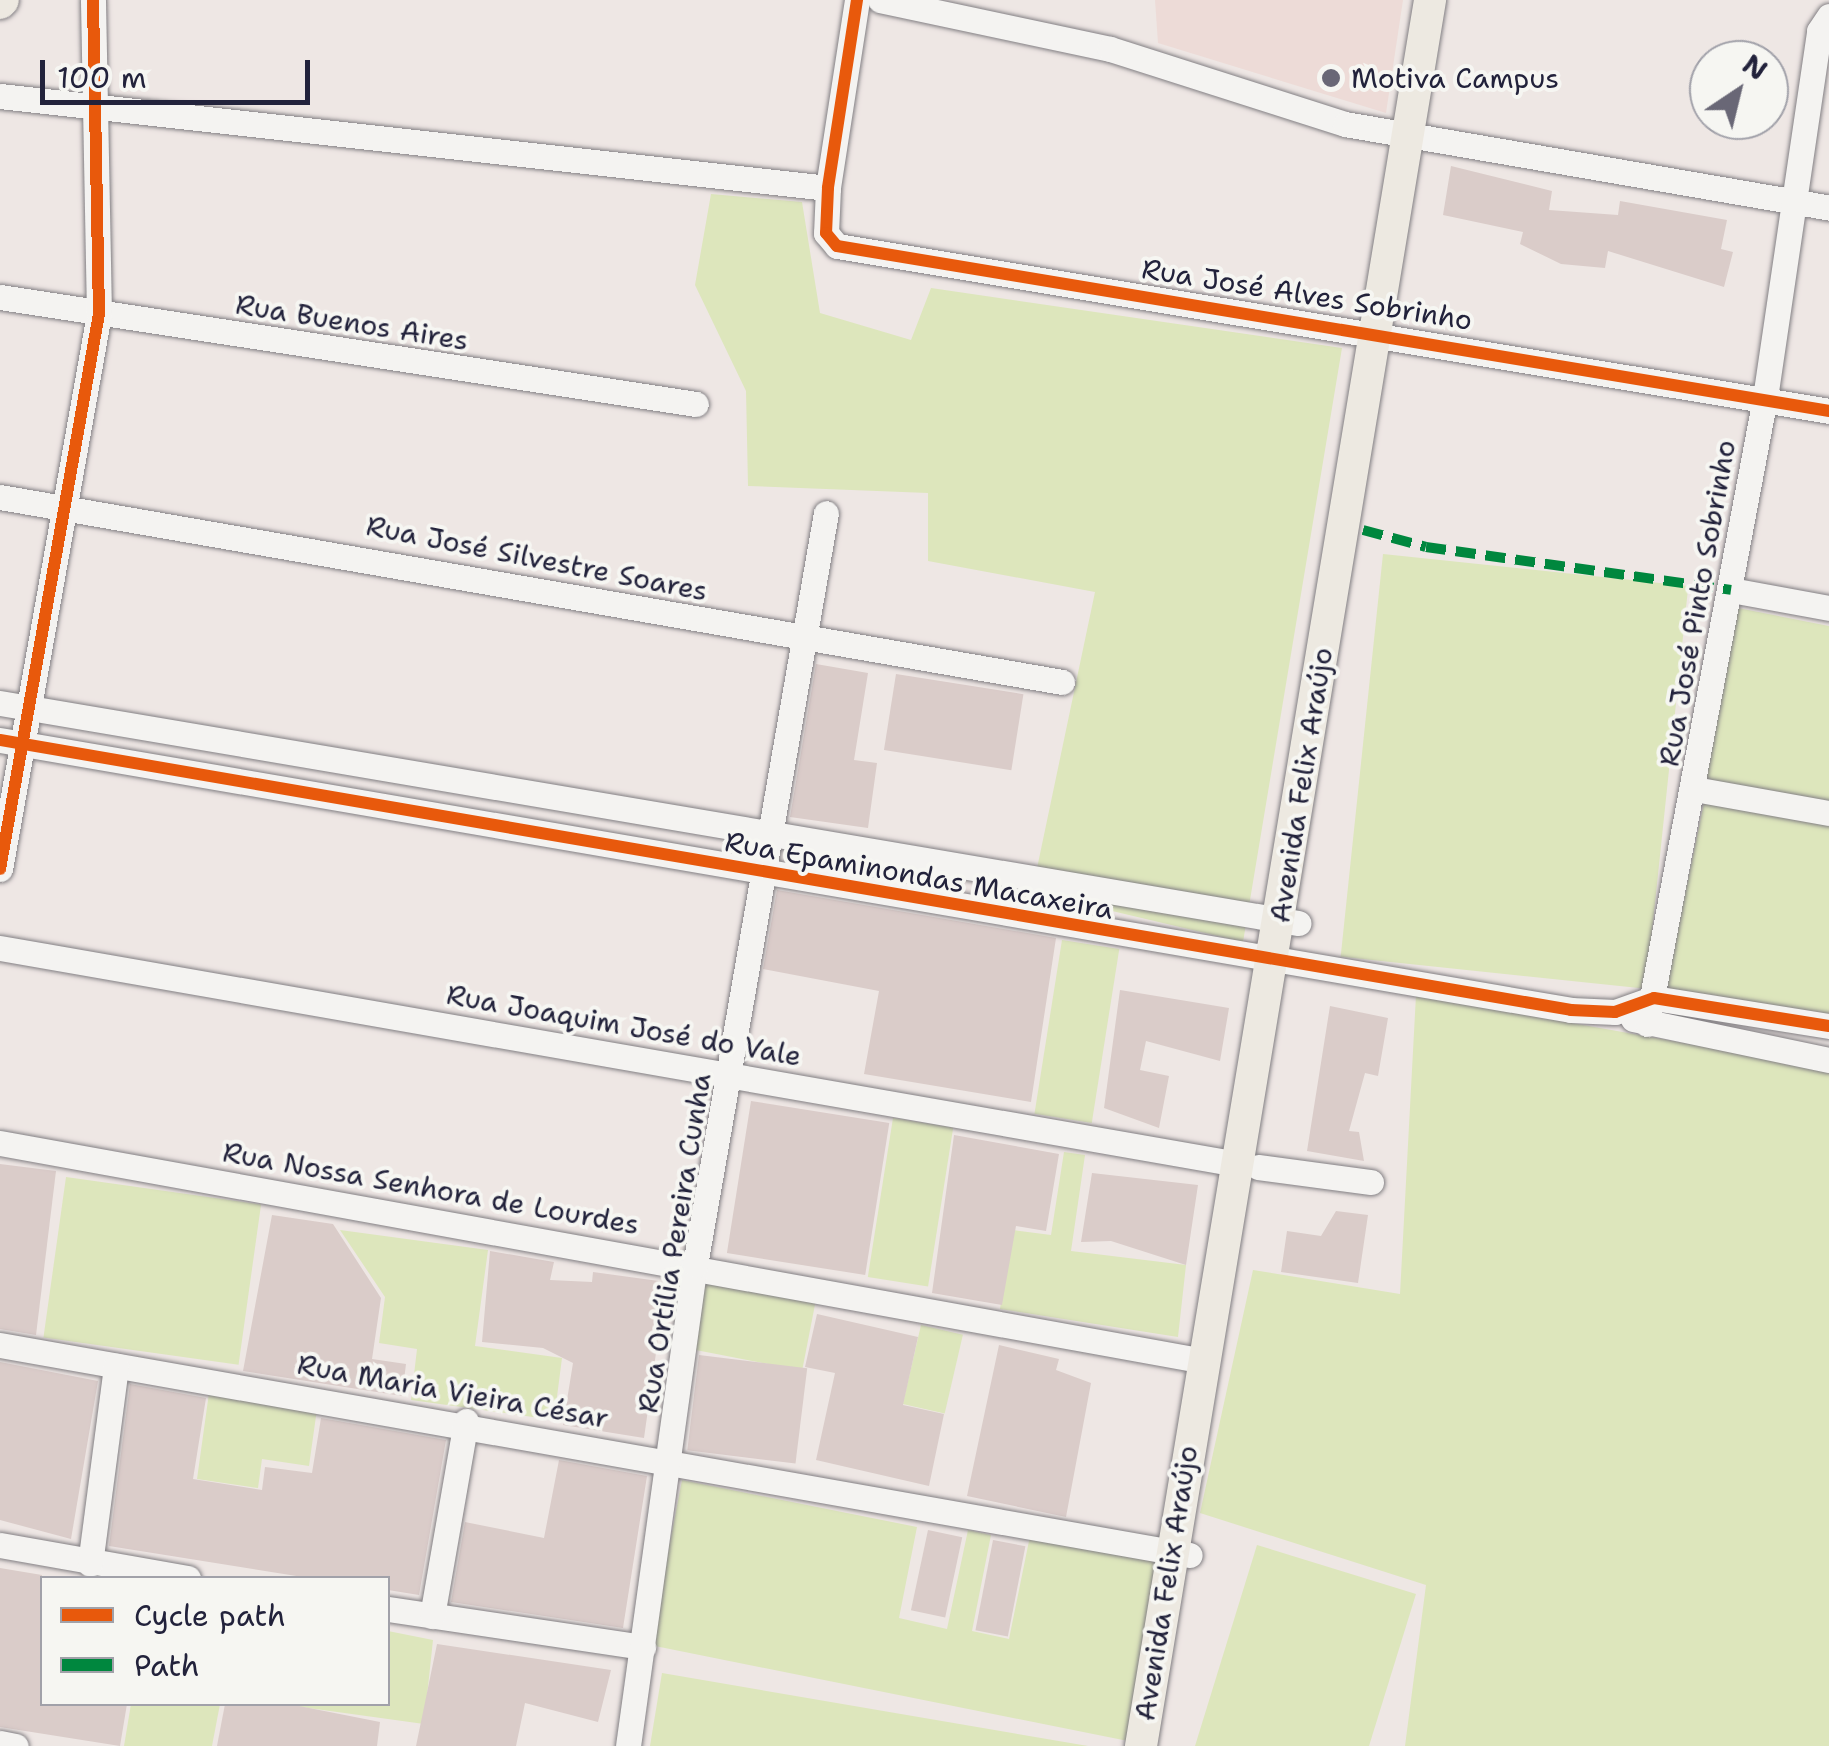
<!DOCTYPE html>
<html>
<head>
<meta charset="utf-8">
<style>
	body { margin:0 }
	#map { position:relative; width:1829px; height:1746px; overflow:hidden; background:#eee7e4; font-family:"Shantell Sans",sans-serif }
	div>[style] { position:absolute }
	.built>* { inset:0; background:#eddbd7 }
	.green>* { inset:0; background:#dde6bc; transform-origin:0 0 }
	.building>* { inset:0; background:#daccc9; transform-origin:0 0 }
	.roads { filter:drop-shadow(0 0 2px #827f83) drop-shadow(0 0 2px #827f83) }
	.minor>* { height:25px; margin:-12.5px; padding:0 12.5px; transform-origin:12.5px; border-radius:12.5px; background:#f4f3f1 }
	.major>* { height:32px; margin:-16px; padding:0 16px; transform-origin:16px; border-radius:16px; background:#ede9e1 }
	.quiet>* { height:10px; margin-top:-5px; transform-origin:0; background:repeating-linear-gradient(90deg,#00873e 0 20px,transparent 0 30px) }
	.cycleway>* { height:12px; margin:-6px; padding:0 6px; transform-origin:6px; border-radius:6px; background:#e8590c }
	.dots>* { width:28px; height:28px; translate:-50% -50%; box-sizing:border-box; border:5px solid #f6f6f2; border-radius:50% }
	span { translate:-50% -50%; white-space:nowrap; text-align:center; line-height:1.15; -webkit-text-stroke:8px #f6f6f2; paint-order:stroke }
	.poi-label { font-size:28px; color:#22223b }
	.left { translate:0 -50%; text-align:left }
	.street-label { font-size:28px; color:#22223b }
	.legend { position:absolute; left:40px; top:1576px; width:350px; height:130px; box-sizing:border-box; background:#f6f6f2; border:2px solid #a1a1a9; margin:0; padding:12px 18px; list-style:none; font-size:30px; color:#22223b }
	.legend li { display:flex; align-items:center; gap:20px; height:50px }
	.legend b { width:50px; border:2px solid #a1a1a9 }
	.north { position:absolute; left:1689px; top:40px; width:100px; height:100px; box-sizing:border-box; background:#f6f6f2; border:2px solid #a1a1a9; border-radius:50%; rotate:35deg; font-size:28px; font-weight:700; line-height:40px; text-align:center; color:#22223b }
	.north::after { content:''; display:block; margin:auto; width:35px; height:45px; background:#696776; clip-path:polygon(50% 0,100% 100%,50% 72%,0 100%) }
	.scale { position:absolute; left:40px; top:60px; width:270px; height:45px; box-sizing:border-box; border:5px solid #22223b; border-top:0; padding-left:12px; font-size:30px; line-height:35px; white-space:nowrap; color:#22223b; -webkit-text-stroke:8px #f6f6f2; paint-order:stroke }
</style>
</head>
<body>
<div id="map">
	<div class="built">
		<i style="clip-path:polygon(1155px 0,1403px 0,1386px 113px,1158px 43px)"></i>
	</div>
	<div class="green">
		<i style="clip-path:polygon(711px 194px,802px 202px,820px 313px,911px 340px,931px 288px,1342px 348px,1243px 942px,1032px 892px,1095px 592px,928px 561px,928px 493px,748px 486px,746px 391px,695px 285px)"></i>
		<i style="left:1383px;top:554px;width:307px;height:405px;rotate:6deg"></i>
		<i style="clip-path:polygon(1738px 608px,1829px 626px,1829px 810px,1703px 791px)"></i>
		<i style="clip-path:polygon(1704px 803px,1829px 825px,1829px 1017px,1665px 989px)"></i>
		<i style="left:1062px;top:940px;width:58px;height:176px;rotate:9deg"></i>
		<i style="clip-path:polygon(1416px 995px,1829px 1069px,1829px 1746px,1405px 1746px,1426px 1585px,1200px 1513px,1253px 1270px,1400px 1294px)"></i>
		<i style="left:893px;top:1118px;width:61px;height:161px;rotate:9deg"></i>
		<i style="clip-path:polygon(1064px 1152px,1085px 1155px,1071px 1251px,1186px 1265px,1178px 1337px,1000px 1309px,1013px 1230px,1051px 1235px)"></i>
		<i style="left:66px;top:1177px;width:197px;height:162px;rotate:8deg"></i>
		<i style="clip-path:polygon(340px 1230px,488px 1250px,475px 1346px,562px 1358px,554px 1420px,411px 1400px,417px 1349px,379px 1343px,385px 1297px)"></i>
		<i style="left:703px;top:1278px;width:115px;height:72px;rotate:11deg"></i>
		<i style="left:921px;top:1325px;width:43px;height:81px;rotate:13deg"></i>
		<i style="clip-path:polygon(209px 1393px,317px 1409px,309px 1466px,262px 1459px,258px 1488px,197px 1479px)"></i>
		<i style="clip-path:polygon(682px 1480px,917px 1527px,899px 1618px,947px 1629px,968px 1530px,991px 1535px,972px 1631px,1009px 1639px,1031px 1531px,1164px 1558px,1128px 1741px,650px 1645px)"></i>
		<i style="clip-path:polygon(1257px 1545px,1416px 1594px,1369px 1746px,1195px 1746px)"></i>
		<i style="clip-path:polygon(388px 1631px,433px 1640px,424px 1724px,294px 1706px,388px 1704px)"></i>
		<i style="clip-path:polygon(662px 1673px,1088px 1746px,650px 1746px)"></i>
		<i style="clip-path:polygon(131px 1704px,220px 1704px,212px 1746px,124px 1746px)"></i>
	</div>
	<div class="building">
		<i style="clip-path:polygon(1451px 166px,1552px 191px,1549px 210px,1618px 215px,1620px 201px,1727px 220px,1721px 249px,1733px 252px,1724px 287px,1608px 251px,1605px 268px,1561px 264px,1520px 244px,1523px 232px,1443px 215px)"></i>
		<i style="clip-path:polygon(816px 664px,868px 673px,854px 760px,877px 763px,868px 828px,790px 817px)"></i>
		<i style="left:896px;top:674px;width:129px;height:77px;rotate:9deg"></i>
		<i style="clip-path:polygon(777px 890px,1056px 938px,1031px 1102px,864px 1074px,879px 991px,763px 969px)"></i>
		<i style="clip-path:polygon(1120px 990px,1229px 1008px,1220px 1061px,1146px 1041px,1140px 1070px,1169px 1076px,1159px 1128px,1104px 1108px)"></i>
		<i style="clip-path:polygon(1330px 1006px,1388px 1018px,1378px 1076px,1365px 1073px,1349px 1131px,1359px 1132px,1364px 1161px,1307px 1151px)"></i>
		<i style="left:751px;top:1101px;width:140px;height:154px;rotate:9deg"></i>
		<i style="clip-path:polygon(954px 1135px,1059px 1154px,1046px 1231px,1016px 1226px,1002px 1305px,932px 1293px)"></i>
		<i style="clip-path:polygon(0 1164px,56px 1171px,36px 1335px,0 1329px)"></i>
		<i style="clip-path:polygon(1092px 1173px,1198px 1185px,1186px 1265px,1111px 1241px,1081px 1242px)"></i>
		<i style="clip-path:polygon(1336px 1211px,1368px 1215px,1358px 1283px,1281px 1272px,1287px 1231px,1321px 1236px)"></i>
		<i style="clip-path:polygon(272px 1215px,333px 1224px,381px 1298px,372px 1359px,406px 1364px,402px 1396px,243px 1371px)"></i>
		<i style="clip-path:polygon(490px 1251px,554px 1262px,550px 1280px,592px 1282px,593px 1272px,666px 1282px,644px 1438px,563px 1425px,573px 1363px,543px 1348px,482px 1342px)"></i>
		<i style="clip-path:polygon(817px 1314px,918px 1337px,903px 1405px,944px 1414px,929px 1486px,816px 1460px,835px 1373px,805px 1367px)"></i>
		<i style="clip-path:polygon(999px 1345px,1059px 1359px,1056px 1370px,1091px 1383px,1066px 1517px,967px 1496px)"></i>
		<i style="left:699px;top:1355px;width:109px;height:96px;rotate:7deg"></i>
		<i style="clip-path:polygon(0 1362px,98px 1381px,71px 1539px,0 1520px)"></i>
		<i style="clip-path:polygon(130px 1384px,206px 1398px,193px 1479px,262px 1490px,265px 1467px,312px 1473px,321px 1418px,446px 1440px,419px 1595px,388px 1590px,388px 1578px,309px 1578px,109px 1546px)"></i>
		<i style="clip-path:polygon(559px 1460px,647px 1476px,623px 1628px,451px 1602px,465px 1522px,544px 1538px)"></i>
		<i style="left:928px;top:1530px;width:35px;height:82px;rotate:12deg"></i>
		<i style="left:993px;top:1540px;width:33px;height:92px;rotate:11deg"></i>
		<i style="clip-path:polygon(0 1568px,42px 1575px,42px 1704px,127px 1704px,120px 1746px,0 1727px)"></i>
		<i style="clip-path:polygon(437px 1644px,611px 1670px,598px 1722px,525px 1703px,516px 1746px,416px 1746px)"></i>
		<i style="clip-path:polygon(225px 1704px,289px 1704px,380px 1722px,377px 1746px,217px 1746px)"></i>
	</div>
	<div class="roads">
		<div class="minor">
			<i style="left:857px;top:0;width:190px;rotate:98.8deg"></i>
			<i style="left:828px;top:188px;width:45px;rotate:92.5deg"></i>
			<i style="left:826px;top:233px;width:17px;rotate:50deg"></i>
			<i style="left:837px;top:246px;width:1006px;rotate:9.44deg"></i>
			<i style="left:880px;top:0;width:235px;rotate:12deg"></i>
			<i style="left:1110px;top:49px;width:247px;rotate:17.7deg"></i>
			<i style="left:1345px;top:124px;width:491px;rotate:9.8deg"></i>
			<i style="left:0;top:96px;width:833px;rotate:6.34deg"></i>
			<i style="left:0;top:297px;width:704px;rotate:8.74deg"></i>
			<i style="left:0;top:497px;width:1078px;rotate:9.88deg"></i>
			<i style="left:1731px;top:590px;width:100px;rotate:10.4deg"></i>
			<i style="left:0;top:703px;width:1317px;rotate:9.62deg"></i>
			<i style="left:0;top:740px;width:1594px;rotate:9.75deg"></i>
			<i style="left:1571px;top:1010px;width:44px;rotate:2.6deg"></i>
			<i style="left:1615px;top:1012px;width:41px;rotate:-19.7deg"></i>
			<i style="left:1654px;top:998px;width:177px;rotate:9.1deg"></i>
			<i style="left:1694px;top:789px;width:137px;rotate:10.1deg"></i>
			<i style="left:0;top:869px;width:564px;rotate:-79.89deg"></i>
			<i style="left:99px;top:314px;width:314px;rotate:-91.1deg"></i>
			<i style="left:0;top:948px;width:1257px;rotate:9.9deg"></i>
			<i style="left:1633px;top:1019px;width:200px;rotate:11.8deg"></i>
			<i style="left:1647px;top:1024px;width:637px;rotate:-79.33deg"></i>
			<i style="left:1765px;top:398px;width:371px;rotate:-81.6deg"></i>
			<i style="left:1819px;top:31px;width:18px;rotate:-56deg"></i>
			<i style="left:0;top:1143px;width:1224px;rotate:10.26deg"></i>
			<i style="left:1258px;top:1167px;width:114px;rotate:7.6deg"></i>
			<i style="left:0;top:1345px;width:1208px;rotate:10.01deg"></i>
			<i style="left:0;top:1545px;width:191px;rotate:10deg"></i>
			<i style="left:90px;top:1564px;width:200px;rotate:-82.5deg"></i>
			<i style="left:388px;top:1609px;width:258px;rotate:8.5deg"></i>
			<i style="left:432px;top:1616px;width:198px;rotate:-80.1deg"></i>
			<i style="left:0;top:1743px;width:16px;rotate:11deg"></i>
			<i style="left:628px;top:1746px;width:486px;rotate:-82.1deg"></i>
			<i style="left:695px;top:1265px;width:763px;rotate:-80.12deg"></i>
		</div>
		<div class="major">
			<i style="left:0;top:3px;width:4px;rotate:-45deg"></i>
			<i style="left:1141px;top:1746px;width:1770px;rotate:-80.6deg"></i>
		</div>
	</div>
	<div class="quiet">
		<i style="left:1363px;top:530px;width:65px;rotate:15.1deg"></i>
		<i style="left:1426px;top:547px;width:308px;rotate:8deg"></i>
	</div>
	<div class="cycleway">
		<i style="left:857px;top:0;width:190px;rotate:98.8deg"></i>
		<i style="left:828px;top:188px;width:45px;rotate:92.5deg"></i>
		<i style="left:826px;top:233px;width:17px;rotate:50deg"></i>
		<i style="left:837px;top:246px;width:1006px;rotate:9.44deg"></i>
		<i style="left:0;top:740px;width:1594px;rotate:9.75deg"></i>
		<i style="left:1571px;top:1010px;width:44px;rotate:2.6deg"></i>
		<i style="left:1615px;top:1012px;width:41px;rotate:-19.7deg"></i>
		<i style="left:1654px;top:998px;width:177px;rotate:9.1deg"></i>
		<i style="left:0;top:869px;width:564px;rotate:-79.89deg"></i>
		<i style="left:99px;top:314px;width:314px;rotate:-91.1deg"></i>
	</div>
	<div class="dots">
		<i style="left:1331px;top:78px;background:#696776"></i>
	</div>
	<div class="poi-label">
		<span class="left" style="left:1351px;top:78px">Motiva Campus</span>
	</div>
	<div class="street-label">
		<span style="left:1307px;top:294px;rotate:9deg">Rua José Alves Sobrinho</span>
		<span style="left:352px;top:322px;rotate:9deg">Rua Buenos Aires</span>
		<span style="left:537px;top:558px;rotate:11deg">Rua José Silvestre Soares</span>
		<span style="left:1697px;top:603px;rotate:-80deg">Rua José Pinto Sobrinho</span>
		<span style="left:1301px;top:785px;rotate:-81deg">Avenida Felix Araújo</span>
		<span style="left:919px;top:875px;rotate:10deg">Rua Epaminondas Macaxeira</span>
		<span style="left:624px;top:1025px;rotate:10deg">Rua Joaquim José do Vale</span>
		<span style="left:431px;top:1188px;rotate:10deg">Rua Nossa Senhora de Lourdes</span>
		<span style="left:674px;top:1243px;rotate:-81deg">Rua Ortília Pereira Cunha</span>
		<span style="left:453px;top:1391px;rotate:10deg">Rua Maria Vieira César</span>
		<span style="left:1166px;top:1583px;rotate:-81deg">Avenida Felix Araújo</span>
	</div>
	<ul class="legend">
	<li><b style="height:12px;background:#e8590c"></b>Cycle path</li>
	<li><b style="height:12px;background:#00873e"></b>Path</li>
	</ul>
	<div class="north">N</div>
	<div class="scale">100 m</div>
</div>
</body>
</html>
